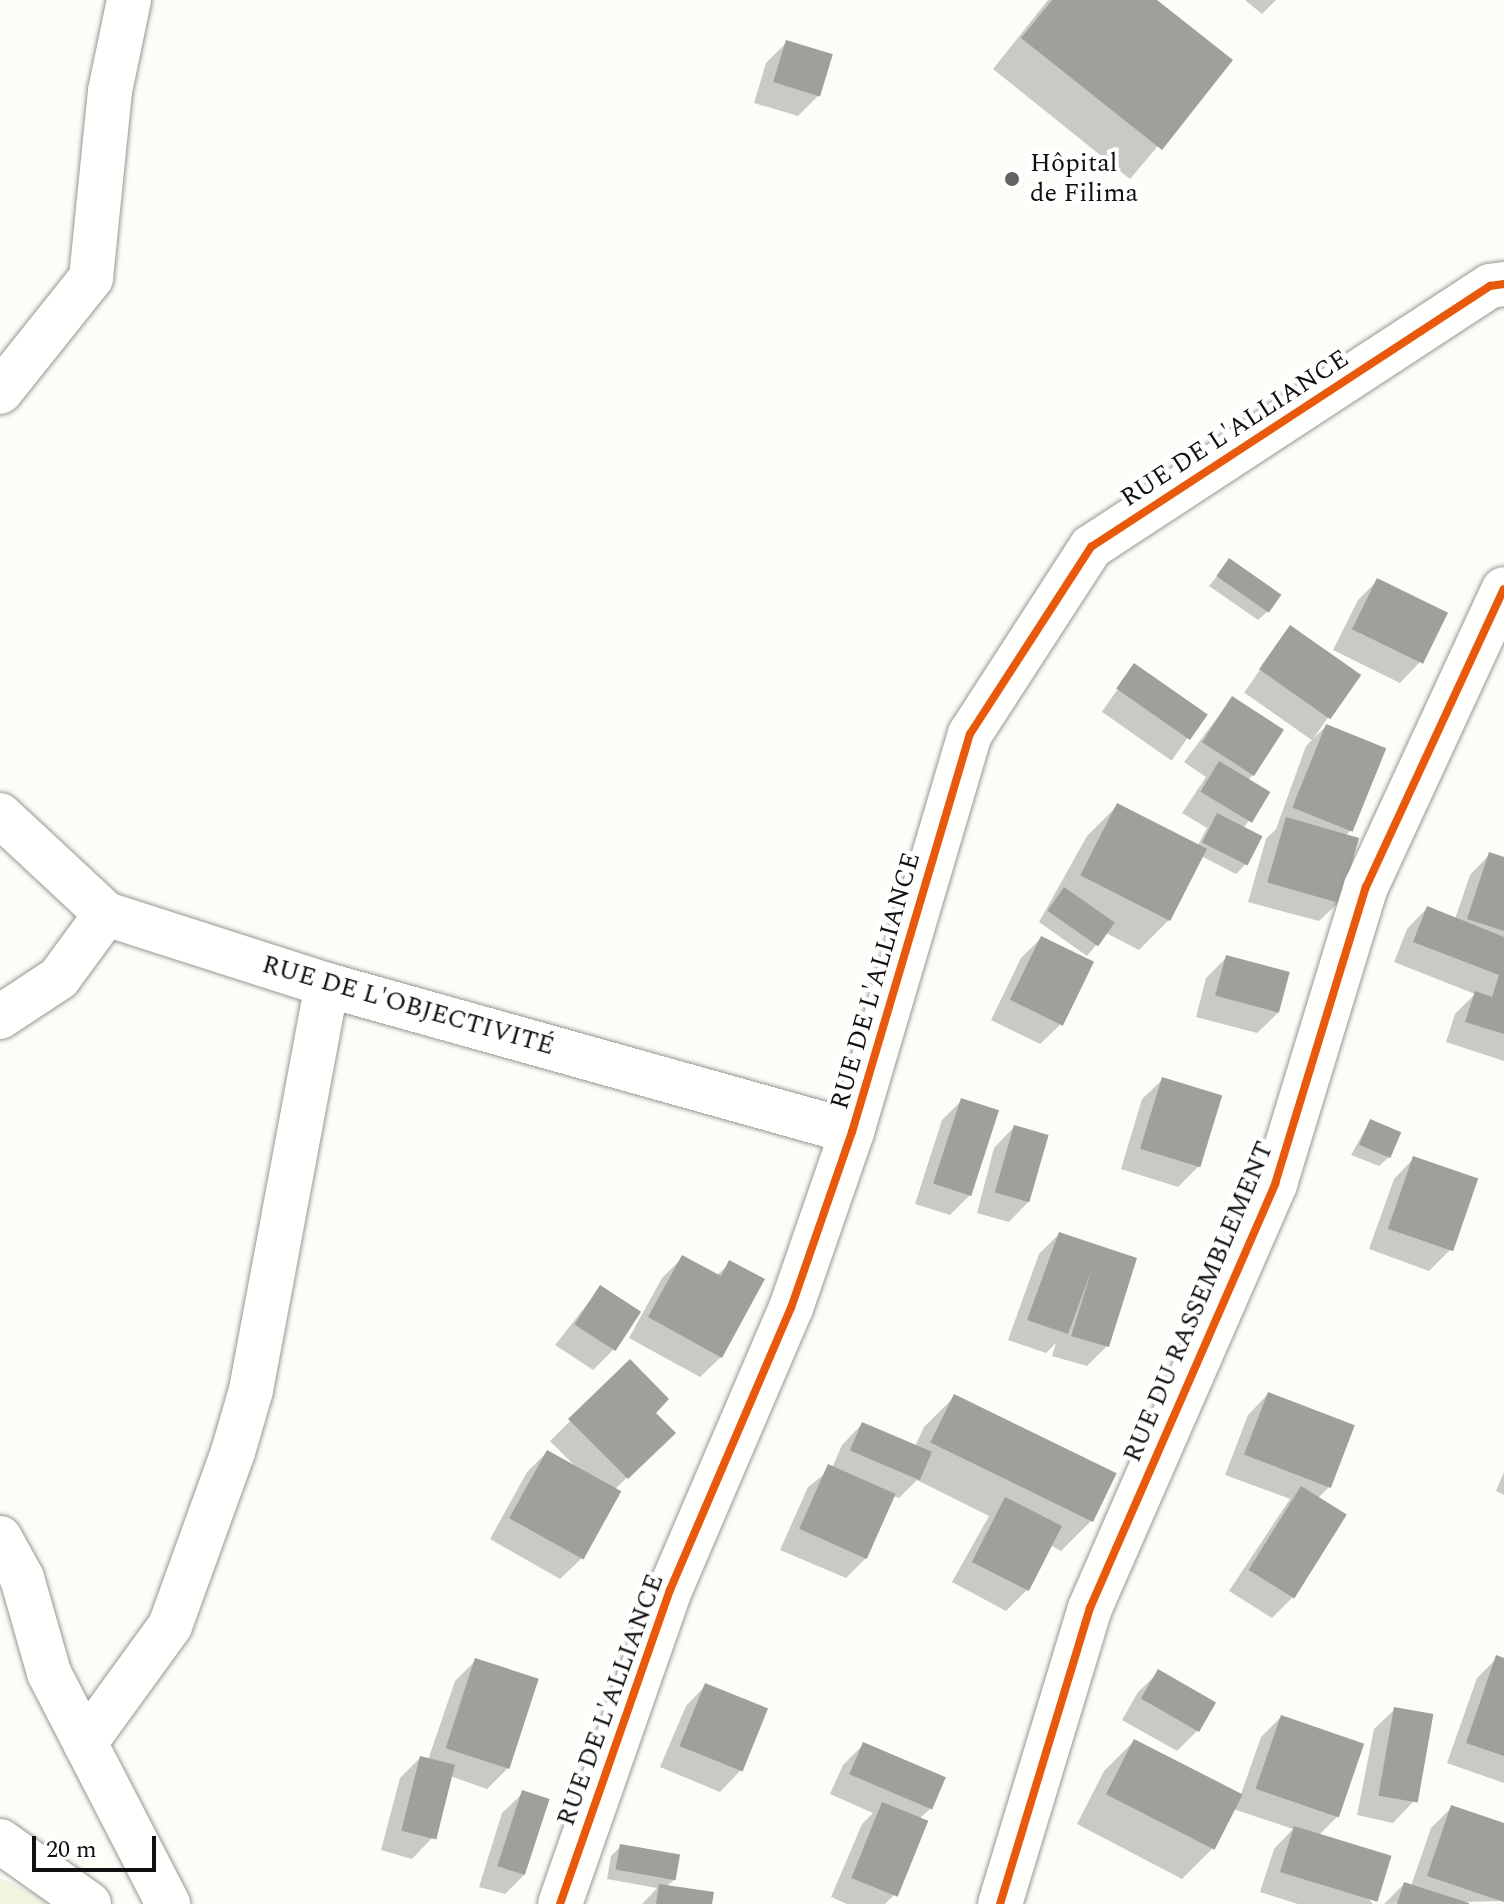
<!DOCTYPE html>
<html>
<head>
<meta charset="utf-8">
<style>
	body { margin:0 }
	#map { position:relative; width:1504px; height:1904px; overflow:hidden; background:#fdfcf7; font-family:Spectral,serif }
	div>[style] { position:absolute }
	.pitch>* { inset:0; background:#f0f6e1 }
	.shadow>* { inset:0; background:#0003; transform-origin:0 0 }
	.building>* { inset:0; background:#a19f9c; transform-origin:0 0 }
	.roads { filter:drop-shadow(0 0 2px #979795) drop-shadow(0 0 2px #979795) }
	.minor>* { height:44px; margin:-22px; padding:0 22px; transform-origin:22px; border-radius:22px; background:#fffffe }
	.cycleway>* { height:8px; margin:-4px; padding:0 4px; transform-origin:4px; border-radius:4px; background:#e8590c }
	.dots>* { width:22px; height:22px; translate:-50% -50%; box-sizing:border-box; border:4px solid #fff; border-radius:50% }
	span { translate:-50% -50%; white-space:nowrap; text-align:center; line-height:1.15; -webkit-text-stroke:8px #fff; paint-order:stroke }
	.poi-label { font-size:26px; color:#111 }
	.left { translate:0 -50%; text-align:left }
	.street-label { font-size:26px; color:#111 }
	.scale { position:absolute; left:32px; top:1836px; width:124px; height:36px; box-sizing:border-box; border:4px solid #111; border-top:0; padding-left:10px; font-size:24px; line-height:28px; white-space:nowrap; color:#111; -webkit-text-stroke:6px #fff; paint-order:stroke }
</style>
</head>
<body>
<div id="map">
	<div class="pitch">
		<i style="clip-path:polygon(0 1878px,58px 1904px,0 1904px)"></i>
	</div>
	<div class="shadow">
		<i style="clip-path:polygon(1048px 0,1154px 0,1230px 61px,1130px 179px,993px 69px)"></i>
		<i style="clip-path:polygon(1245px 0,1276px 0,1262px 14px)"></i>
		<i style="clip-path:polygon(787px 42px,819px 95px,798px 116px,754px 103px,766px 63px)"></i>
		<i style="clip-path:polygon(1229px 561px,1268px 611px,1258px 620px,1209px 586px)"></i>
		<i style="clip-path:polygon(1378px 580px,1420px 662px,1400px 683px,1333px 650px,1358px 600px)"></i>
		<i style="left:1290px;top:627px;width:83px;height:80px;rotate:35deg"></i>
		<i style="left:1134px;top:666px;width:85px;height:56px;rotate:35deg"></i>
		<i style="clip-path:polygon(1232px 698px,1254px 774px,1247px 781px,1267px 793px,1243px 829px,1246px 864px,1236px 874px,1201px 856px,1170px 919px,1139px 950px,1106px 933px,1087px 956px,1039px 922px,1087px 836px,1117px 806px,1198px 845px,1207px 828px,1182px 813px,1206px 777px,1184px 762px)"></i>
		<i style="clip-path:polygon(1326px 726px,1351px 830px,1345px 836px,1340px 901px,1319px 921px,1248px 902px,1266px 839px,1276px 829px,1306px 746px)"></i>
		<i style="clip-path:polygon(1490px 854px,1504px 859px,1504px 1061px,1446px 1042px,1455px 1014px,1475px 994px,1394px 962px,1407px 929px,1427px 908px,1455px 919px,1470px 875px)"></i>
		<i style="clip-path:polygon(1041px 938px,1061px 1024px,1040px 1044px,991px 1020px,1021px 958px)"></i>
		<i style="clip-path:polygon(1227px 957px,1278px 1013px,1257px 1033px,1196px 1017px,1206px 978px)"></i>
		<i style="clip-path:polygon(1163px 1079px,1198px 1167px,1178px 1187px,1121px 1169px,1142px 1099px)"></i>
		<i style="clip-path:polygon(962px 1100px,970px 1195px,950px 1215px,915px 1204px,942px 1120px)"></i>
		<i style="clip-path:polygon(1370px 1121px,1389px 1157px,1379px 1166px,1351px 1155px)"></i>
		<i style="clip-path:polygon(1014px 1127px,1029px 1201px,1009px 1222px,977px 1213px,994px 1148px)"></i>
		<i style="clip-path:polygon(1414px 1158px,1450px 1250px,1429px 1271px,1369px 1249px,1394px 1179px)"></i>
		<i style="clip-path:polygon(1059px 1234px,1135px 1260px,1107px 1346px,1087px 1366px,1052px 1356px,1056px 1343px,1046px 1353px,1008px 1340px,1039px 1254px)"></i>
		<i style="clip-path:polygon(682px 1258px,716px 1276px,730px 1263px,721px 1357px,700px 1377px,629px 1338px,662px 1278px)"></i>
		<i style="clip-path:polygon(600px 1288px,613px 1350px,593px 1370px,555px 1345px)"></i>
		<i style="clip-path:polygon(630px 1362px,653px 1413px,673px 1433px,614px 1490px,581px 1559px,560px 1579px,490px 1539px,527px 1472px,547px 1452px,575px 1466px,550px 1441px)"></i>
		<i style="clip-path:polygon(1268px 1394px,1330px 1486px,1317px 1499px,1292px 1598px,1272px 1618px,1229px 1591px,1290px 1499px,1225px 1475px,1248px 1415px)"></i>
		<i style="clip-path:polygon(954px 1397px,1091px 1521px,1061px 1551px,1050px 1545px,1026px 1591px,1006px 1611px,952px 1582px,989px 1516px,917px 1480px,899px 1498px,893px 1496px,866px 1558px,846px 1578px,780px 1550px,808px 1487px,832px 1468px,842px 1445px,862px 1424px,915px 1446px,924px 1427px)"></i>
		<i style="clip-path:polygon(1504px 1472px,1504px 1495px,1496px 1491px)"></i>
		<i style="clip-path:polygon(1497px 1658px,1504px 1660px,1504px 1783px,1447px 1763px,1477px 1678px)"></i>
		<i style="clip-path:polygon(476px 1660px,507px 1769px,487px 1789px,450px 1776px,432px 1838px,412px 1859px,381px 1850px,400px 1778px,420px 1758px,428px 1760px,455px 1681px)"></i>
		<i style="clip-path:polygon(1159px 1672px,1198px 1730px,1177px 1751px,1122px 1720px,1138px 1692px)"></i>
		<i style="clip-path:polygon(706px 1685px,740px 1771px,720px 1792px,660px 1767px,686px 1706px)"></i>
		<i style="clip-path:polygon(1395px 1709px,1413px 1802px,1393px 1823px,1357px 1815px,1374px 1729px)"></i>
		<i style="clip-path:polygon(1281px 1717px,1337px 1817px,1318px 1836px,1373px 1904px,1298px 1904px,1260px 1892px,1274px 1849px,1293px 1829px,1233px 1809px,1212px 1849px,1182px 1879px,1077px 1824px,1104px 1771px,1134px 1741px,1240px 1797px,1261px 1737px)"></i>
		<i style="clip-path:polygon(863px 1745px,930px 1809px,919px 1819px,894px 1895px,885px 1904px,847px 1904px,831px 1897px,862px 1824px,873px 1813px,830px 1794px,843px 1765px)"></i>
		<i style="clip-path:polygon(523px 1793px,525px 1874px,505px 1894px,479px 1887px,502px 1813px)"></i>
		<i style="clip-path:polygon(1451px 1808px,1504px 1825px,1502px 1901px,1384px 1904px,1404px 1884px,1411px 1886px,1431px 1828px)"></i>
		<i style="clip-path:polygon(621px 1846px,674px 1880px,666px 1887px,710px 1904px,642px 1904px,657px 1888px,607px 1879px,611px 1856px)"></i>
	</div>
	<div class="building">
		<i style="clip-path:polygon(1052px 0,1157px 0,1233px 60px,1162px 150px,1021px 38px)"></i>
		<i style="left:786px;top:40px;width:49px;height:44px;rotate:17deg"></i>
		<i style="left:1229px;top:558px;width:64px;height:22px;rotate:35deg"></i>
		<i style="left:1377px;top:578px;width:79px;height:57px;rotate:26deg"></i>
		<i style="left:1290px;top:625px;width:87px;height:54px;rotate:35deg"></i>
		<i style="left:1134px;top:663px;width:90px;height:31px;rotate:35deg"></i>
		<i style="left:1232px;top:696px;width:62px;height:55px;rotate:33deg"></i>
		<i style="left:1326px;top:724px;width:65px;height:90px;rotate:22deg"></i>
		<i style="left:1219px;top:761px;width:60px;height:36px;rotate:31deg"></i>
		<i style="left:1117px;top:803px;width:101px;height:81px;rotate:27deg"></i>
		<i style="left:1217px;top:813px;width:51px;height:33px;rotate:27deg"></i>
		<i style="left:1286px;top:817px;width:76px;height:68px;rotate:16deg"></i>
		<i style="clip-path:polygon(1489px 852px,1504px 857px,1504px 931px,1467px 919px)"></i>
		<i style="left:1064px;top:887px;width:62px;height:29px;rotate:35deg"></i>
		<i style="clip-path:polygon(1427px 906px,1504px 937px,1504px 1034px,1465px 1022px,1475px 991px,1492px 997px,1499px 975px,1413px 942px)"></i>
		<i style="left:1041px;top:936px;width:59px;height:71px;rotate:26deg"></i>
		<i style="left:1226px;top:955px;width:66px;height:42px;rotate:15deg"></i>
		<i style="left:1162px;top:1077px;width:63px;height:75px;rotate:17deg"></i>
		<i style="left:961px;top:1098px;width:40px;height:90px;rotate:18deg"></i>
		<i style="left:1370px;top:1119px;width:34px;height:28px;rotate:23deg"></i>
		<i style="left:1014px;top:1125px;width:36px;height:70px;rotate:16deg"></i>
		<i style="left:1413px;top:1156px;width:69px;height:77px;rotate:19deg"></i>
		<i style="clip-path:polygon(1059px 1232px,1137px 1258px,1109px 1347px,1071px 1336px,1092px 1269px,1068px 1334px,1027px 1320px)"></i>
		<i style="clip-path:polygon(682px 1255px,721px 1276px,729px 1260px,765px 1279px,722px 1358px,648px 1317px)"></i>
		<i style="left:600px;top:1285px;width:49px;height:47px;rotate:33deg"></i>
		<i style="clip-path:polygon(630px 1359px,669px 1399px,656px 1413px,676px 1433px,628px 1479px,568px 1419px)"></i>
		<i style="left:1268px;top:1392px;width:93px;height:67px;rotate:21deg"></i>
		<i style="left:954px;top:1394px;width:181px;height:54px;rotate:26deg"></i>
		<i style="left:862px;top:1422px;width:76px;height:31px;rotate:23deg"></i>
		<i style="left:547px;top:1450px;width:85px;height:78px;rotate:29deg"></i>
		<i style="left:828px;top:1464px;width:74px;height:71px;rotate:24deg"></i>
		<i style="left:1301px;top:1486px;width:54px;height:99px;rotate:32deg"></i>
		<i style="left:1005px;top:1497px;width:64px;height:73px;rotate:27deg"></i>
		<i style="clip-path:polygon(1496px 1655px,1504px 1658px,1504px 1756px,1466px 1743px)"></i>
		<i style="left:475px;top:1658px;width:67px;height:95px;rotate:18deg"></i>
		<i style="left:1158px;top:1669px;width:67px;height:34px;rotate:30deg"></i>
		<i style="left:705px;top:1683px;width:68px;height:68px;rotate:22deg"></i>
		<i style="left:1394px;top:1707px;width:40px;height:90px;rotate:10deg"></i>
		<i style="left:1281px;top:1715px;width:88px;height:78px;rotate:19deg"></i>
		<i style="left:1134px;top:1739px;width:122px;height:62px;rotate:27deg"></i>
		<i style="left:863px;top:1742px;width:90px;height:35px;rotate:23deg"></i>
		<i style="left:420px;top:1756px;width:36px;height:77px;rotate:14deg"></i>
		<i style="left:522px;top:1790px;width:29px;height:80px;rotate:18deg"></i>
		<i style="left:882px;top:1802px;width:50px;height:82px;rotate:22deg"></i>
		<i style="clip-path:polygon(1451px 1805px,1504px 1823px,1504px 1902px,1427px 1876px)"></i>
		<i style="left:1294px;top:1826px;width:102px;height:48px;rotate:17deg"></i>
		<i style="left:620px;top:1844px;width:61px;height:26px;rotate:10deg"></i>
		<i style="clip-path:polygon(1404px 1882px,1469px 1903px,1469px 1904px,1397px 1904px)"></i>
		<i style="clip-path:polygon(659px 1884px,714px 1892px,712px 1904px,656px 1904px)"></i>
	</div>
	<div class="roads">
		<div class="minor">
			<i style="left:0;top:392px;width:146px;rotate:-51.4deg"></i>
			<i style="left:91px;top:278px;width:188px;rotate:-84.2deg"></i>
			<i style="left:110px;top:91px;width:93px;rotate:-78.2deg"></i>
			<i style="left:0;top:815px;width:145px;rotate:43deg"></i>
			<i style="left:106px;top:914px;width:232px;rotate:17.8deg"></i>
			<i style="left:327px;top:985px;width:545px;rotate:15.64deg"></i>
			<i style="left:0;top:1017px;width:71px;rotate:-33.5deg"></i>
			<i style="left:59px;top:978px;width:79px;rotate:-53.7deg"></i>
			<i style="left:0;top:1538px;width:46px;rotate:61.2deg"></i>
			<i style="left:22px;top:1578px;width:99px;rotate:74.1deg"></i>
			<i style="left:49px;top:1673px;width:260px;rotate:62.7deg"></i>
			<i style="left:85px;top:1743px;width:145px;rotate:-54deg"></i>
			<i style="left:170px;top:1626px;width:185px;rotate:-70.1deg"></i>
			<i style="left:233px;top:1452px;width:65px;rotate:-73.8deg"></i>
			<i style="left:251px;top:1390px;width:412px;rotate:-79.4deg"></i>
			<i style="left:0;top:1841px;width:109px;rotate:35.3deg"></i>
			<i style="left:560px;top:1904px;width:333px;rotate:-70.7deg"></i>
			<i style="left:670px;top:1590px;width:307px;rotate:-66.8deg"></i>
			<i style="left:791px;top:1308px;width:186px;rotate:-70.9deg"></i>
			<i style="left:852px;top:1132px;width:415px;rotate:-73.5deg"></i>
			<i style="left:970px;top:734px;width:223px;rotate:-57.1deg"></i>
			<i style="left:1091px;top:547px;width:477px;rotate:-33.2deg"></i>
			<i style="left:1490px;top:286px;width:14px;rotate:-8deg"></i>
			<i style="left:1000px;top:1904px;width:309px;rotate:-73.1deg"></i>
			<i style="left:1090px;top:1608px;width:463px;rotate:-66.4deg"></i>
			<i style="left:1275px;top:1184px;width:311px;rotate:-73deg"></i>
			<i style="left:1366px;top:887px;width:328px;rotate:-65.2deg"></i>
		</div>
	</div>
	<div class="cycleway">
		<i style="left:560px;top:1904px;width:333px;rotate:-70.7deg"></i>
		<i style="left:670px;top:1590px;width:307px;rotate:-66.8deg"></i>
		<i style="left:791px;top:1308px;width:186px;rotate:-70.9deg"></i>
		<i style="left:852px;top:1132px;width:415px;rotate:-73.5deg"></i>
		<i style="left:970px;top:734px;width:223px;rotate:-57.1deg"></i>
		<i style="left:1091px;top:547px;width:477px;rotate:-33.2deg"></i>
		<i style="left:1490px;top:286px;width:14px;rotate:-8deg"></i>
		<i style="left:1000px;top:1904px;width:309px;rotate:-73.1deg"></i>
		<i style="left:1090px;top:1608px;width:463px;rotate:-66.4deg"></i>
		<i style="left:1275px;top:1184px;width:311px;rotate:-73deg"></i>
		<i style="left:1366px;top:887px;width:328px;rotate:-65.2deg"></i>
	</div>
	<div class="dots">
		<i style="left:1012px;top:179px;background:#646362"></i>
	</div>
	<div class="poi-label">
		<span class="left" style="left:1030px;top:179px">Hôpital<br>de Filima</span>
	</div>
	<div class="street-label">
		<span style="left:1235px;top:429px;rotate:-33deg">RUE DE L'ALLIANCE</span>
		<span style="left:876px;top:981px;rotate:-74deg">RUE DE L'ALLIANCE</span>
		<span style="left:408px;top:1006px;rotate:16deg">RUE DE L'OBJECTIVITÉ</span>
		<span style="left:1199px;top:1302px;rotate:-67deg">RUE DU RASSEMBLEMENT</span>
		<span style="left:611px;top:1700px;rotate:-70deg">RUE DE L'ALLIANCE</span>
	</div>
	<div class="scale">20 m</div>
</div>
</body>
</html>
